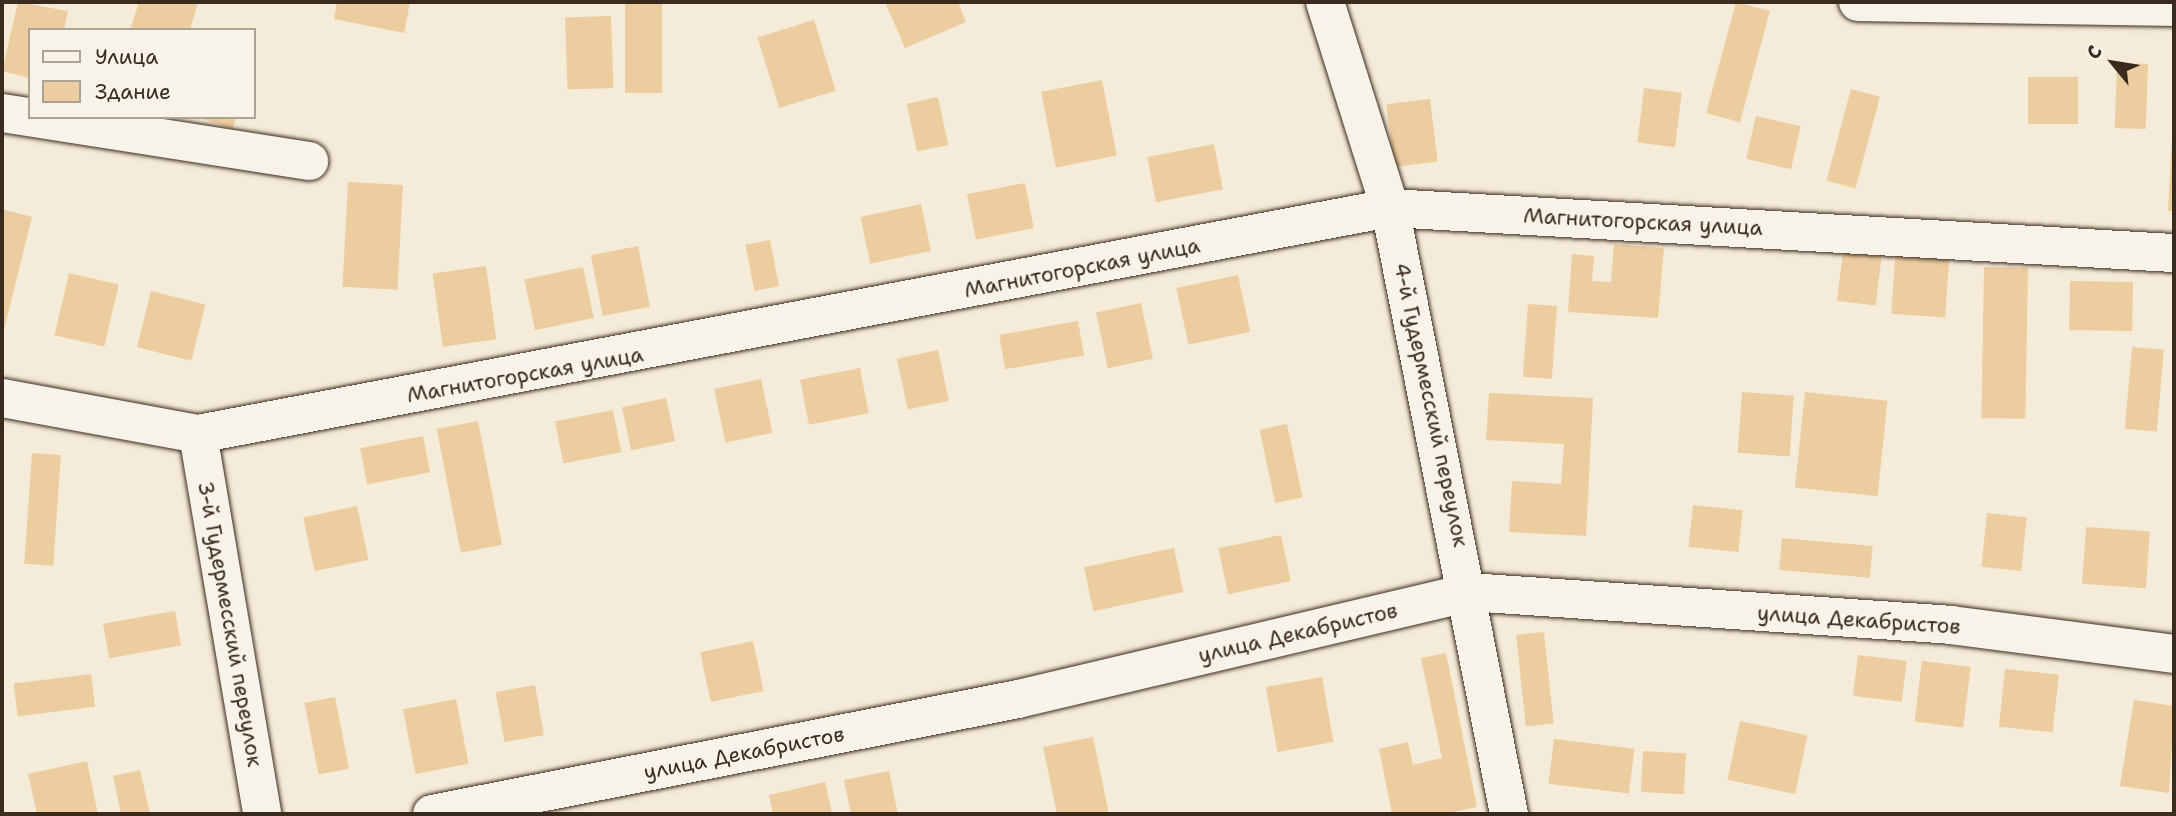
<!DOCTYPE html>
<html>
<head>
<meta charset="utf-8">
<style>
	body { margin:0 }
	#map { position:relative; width:2176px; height:816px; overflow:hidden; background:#f5ebd9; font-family:"Shantell Sans",sans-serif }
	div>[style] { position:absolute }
	.building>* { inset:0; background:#eccd9f; transform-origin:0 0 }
	.roads { filter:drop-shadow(0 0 2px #3b2a1e) drop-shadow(0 0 2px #3b2a1e) }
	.minor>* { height:38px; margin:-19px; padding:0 19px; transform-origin:19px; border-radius:19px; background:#f7f3e8 }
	span { translate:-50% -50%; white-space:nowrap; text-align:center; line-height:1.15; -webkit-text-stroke:5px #f7f3e8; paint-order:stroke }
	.street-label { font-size:21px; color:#3b2a1e }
	.frame { position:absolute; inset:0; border:4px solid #3b2a1e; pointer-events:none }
	.legend { position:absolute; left:28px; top:28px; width:228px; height:91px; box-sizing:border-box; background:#f7f3e8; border:2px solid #aca397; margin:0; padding:9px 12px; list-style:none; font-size:21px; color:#3b2a1e }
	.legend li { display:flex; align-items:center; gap:14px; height:35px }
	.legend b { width:35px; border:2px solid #aca397 }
	.north { position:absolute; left:2078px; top:28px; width:70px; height:70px; -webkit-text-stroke:5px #f7f3e8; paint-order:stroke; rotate:300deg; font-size:19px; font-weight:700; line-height:28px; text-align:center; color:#3b2a1e }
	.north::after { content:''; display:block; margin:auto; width:24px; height:32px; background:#3b2a1e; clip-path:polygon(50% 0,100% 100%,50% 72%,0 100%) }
</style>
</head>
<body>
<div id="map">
	<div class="building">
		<i style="clip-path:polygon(18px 2px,68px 11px,64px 30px,30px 30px,30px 78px,2px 71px)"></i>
		<i style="clip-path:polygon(139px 2px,198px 2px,190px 30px,130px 30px)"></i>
		<i style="clip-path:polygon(337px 2px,410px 2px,404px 33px,334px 19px)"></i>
		<i style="left:625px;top:2px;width:37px;height:91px"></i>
		<i style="clip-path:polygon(885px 2px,958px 2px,966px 22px,905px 48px)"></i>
		<i style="left:1736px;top:2px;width:35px;height:115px;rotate:15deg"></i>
		<i style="left:611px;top:16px;width:72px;height:46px;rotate:88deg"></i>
		<i style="left:814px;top:20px;width:74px;height:59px;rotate:73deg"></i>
		<i style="left:2117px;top:63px;width:31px;height:65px;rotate:2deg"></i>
		<i style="left:2028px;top:77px;width:50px;height:47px"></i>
		<i style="left:1102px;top:80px;width:77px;height:62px;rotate:79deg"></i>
		<i style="left:1644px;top:88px;width:38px;height:55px;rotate:7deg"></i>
		<i style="left:1851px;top:89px;width:30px;height:95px;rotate:15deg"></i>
		<i style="left:938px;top:97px;width:49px;height:32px;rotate:78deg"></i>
		<i style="left:1430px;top:99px;width:63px;height:44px;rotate:83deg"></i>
		<i style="left:1756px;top:116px;width:46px;height:44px;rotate:13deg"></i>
		<i style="clip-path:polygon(197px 117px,236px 117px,233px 129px)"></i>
		<i style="clip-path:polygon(2172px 138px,2174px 138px,2174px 211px,2168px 211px)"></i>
		<i style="left:1214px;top:144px;width:46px;height:68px;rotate:79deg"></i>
		<i style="left:348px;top:182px;width:55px;height:105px;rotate:3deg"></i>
		<i style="left:1025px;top:183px;width:46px;height:59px;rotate:79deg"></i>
		<i style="left:921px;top:204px;width:48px;height:62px;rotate:78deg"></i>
		<i style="clip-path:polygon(2px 209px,32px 217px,3px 334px,2px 333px)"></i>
		<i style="left:770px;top:240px;width:47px;height:25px;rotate:79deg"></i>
		<i style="clip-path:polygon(1614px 244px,1664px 248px,1658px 318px,1568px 312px,1572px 254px,1594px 256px,1592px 281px,1611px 282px)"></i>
		<i style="left:638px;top:246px;width:62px;height:48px;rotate:79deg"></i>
		<i style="left:1896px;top:246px;width:54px;height:68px;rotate:4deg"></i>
		<i style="left:1843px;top:251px;width:39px;height:50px;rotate:7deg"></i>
		<i style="left:486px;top:266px;width:74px;height:54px;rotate:82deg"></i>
		<i style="left:583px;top:267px;width:52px;height:60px;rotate:78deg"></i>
		<i style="left:1984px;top:267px;width:44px;height:151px;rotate:1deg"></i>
		<i style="left:69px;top:273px;width:51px;height:64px;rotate:13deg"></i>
		<i style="left:1238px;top:275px;width:58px;height:63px;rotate:78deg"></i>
		<i style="left:2070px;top:281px;width:63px;height:49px;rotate:1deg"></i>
		<i style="left:151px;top:291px;width:56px;height:58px;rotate:14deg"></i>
		<i style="left:1141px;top:303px;width:57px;height:46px;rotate:78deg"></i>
		<i style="left:1528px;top:304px;width:29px;height:73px;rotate:4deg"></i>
		<i style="left:1078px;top:321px;width:35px;height:80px;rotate:80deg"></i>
		<i style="left:2132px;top:347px;width:32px;height:82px;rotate:5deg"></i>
		<i style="left:938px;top:350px;width:52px;height:42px;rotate:78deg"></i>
		<i style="left:860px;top:368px;width:46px;height:61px;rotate:79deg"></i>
		<i style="left:761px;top:379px;width:55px;height:48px;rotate:78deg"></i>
		<i style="left:1742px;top:392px;width:52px;height:61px;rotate:4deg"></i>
		<i style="left:1805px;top:392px;width:83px;height:96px;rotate:6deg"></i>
		<i style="clip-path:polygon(1489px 393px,1593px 398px,1586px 536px,1509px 532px,1512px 481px,1561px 484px,1564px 444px,1486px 440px)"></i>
		<i style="left:666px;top:398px;width:44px;height:45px;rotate:78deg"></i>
		<i style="left:613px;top:410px;width:43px;height:59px;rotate:79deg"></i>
		<i style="left:478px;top:421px;width:126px;height:42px;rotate:79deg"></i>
		<i style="left:1287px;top:424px;width:75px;height:28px;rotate:78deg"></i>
		<i style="left:423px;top:436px;width:37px;height:64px;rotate:79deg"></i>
		<i style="left:32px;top:453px;width:29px;height:111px;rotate:4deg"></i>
		<i style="left:1693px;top:505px;width:50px;height:42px;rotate:6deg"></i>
		<i style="left:357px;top:506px;width:55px;height:55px;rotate:78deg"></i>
		<i style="left:1987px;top:513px;width:40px;height:54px;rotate:6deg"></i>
		<i style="left:2086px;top:527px;width:64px;height:57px;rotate:4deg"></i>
		<i style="left:1281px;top:535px;width:47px;height:64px;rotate:78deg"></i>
		<i style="left:1782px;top:538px;width:91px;height:32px;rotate:5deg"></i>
		<i style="left:1174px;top:548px;width:45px;height:92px;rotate:78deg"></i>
		<i style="left:175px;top:611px;width:35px;height:73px;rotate:80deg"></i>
		<i style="left:1544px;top:632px;width:92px;height:28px;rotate:84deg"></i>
		<i style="left:753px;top:641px;width:51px;height:54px;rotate:78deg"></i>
		<i style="clip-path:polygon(1446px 653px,1477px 807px,1444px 814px,1392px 814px,1379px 749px,1408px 742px,1413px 765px,1442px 758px,1421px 658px)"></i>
		<i style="left:1858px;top:655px;width:49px;height:41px;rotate:7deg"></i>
		<i style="left:1922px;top:661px;width:49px;height:61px;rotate:7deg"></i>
		<i style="left:2005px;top:669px;width:54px;height:58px;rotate:6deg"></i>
		<i style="left:91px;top:674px;width:33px;height:78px;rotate:83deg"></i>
		<i style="left:1322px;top:677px;width:66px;height:57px;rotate:80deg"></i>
		<i style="left:535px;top:685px;width:51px;height:40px;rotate:80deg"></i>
		<i style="left:335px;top:697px;width:73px;height:31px;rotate:79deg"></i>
		<i style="left:456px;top:699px;width:66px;height:54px;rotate:79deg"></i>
		<i style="clip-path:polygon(2134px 700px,2174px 706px,2169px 793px,2120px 786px)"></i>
		<i style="left:1740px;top:721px;width:69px;height:60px;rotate:12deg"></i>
		<i style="clip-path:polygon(1093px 737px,1109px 814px,1057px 814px,1043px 747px)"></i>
		<i style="left:1554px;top:739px;width:81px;height:45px;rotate:7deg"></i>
		<i style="left:1643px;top:751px;width:43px;height:41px;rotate:3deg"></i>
		<i style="clip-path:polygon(87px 761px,98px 814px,37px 814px,28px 774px)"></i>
		<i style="clip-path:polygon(140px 770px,150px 814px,121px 814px,113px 776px)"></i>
		<i style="clip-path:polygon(889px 771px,898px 814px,851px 814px,844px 780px)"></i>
		<i style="clip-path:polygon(825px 782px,832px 814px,773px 814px,769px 795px)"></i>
	</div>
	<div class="roads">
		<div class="minor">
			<i style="left:1325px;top:2px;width:216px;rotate:72.5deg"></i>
			<i style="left:1390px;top:208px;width:618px;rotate:78.89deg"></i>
			<i style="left:1858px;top:2px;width:316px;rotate:0.9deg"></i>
			<i style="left:2px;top:113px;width:311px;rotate:8.9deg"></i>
			<i style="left:2px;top:398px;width:199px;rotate:10.4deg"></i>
			<i style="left:198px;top:434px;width:1213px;rotate:-10.74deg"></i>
			<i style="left:1390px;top:208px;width:785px;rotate:3.29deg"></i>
			<i style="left:198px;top:434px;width:385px;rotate:80.4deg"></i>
			<i style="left:432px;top:814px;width:597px;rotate:-11.1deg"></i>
			<i style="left:1018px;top:699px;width:464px;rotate:-13.3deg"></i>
			<i style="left:1469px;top:592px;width:483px;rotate:3.9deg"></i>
			<i style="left:1951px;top:625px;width:225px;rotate:7.4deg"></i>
		</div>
	</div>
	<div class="street-label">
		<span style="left:1643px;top:222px;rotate:3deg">Магнитогорская улица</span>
		<span style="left:1082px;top:268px;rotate:-11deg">Магнитогорская улица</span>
		<span style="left:525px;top:375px;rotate:-10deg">Магнитогорская улица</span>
		<span style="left:1431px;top:405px;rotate:78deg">4-й Гудермесский переулок</span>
		<span style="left:1859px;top:620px;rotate:4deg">улица Декабристов</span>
		<span style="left:230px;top:624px;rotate:80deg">3-й Гудермесский переулок</span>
		<span style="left:1298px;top:633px;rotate:-13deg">улица Декабристов</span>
		<span style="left:744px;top:753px;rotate:-11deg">улица Декабристов</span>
	</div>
	<div class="frame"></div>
	<ul class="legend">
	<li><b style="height:9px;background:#f7f3e8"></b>Улица</li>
	<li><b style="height:19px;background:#eccd9f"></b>Здание</li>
	</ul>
	<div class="north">С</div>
</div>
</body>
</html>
